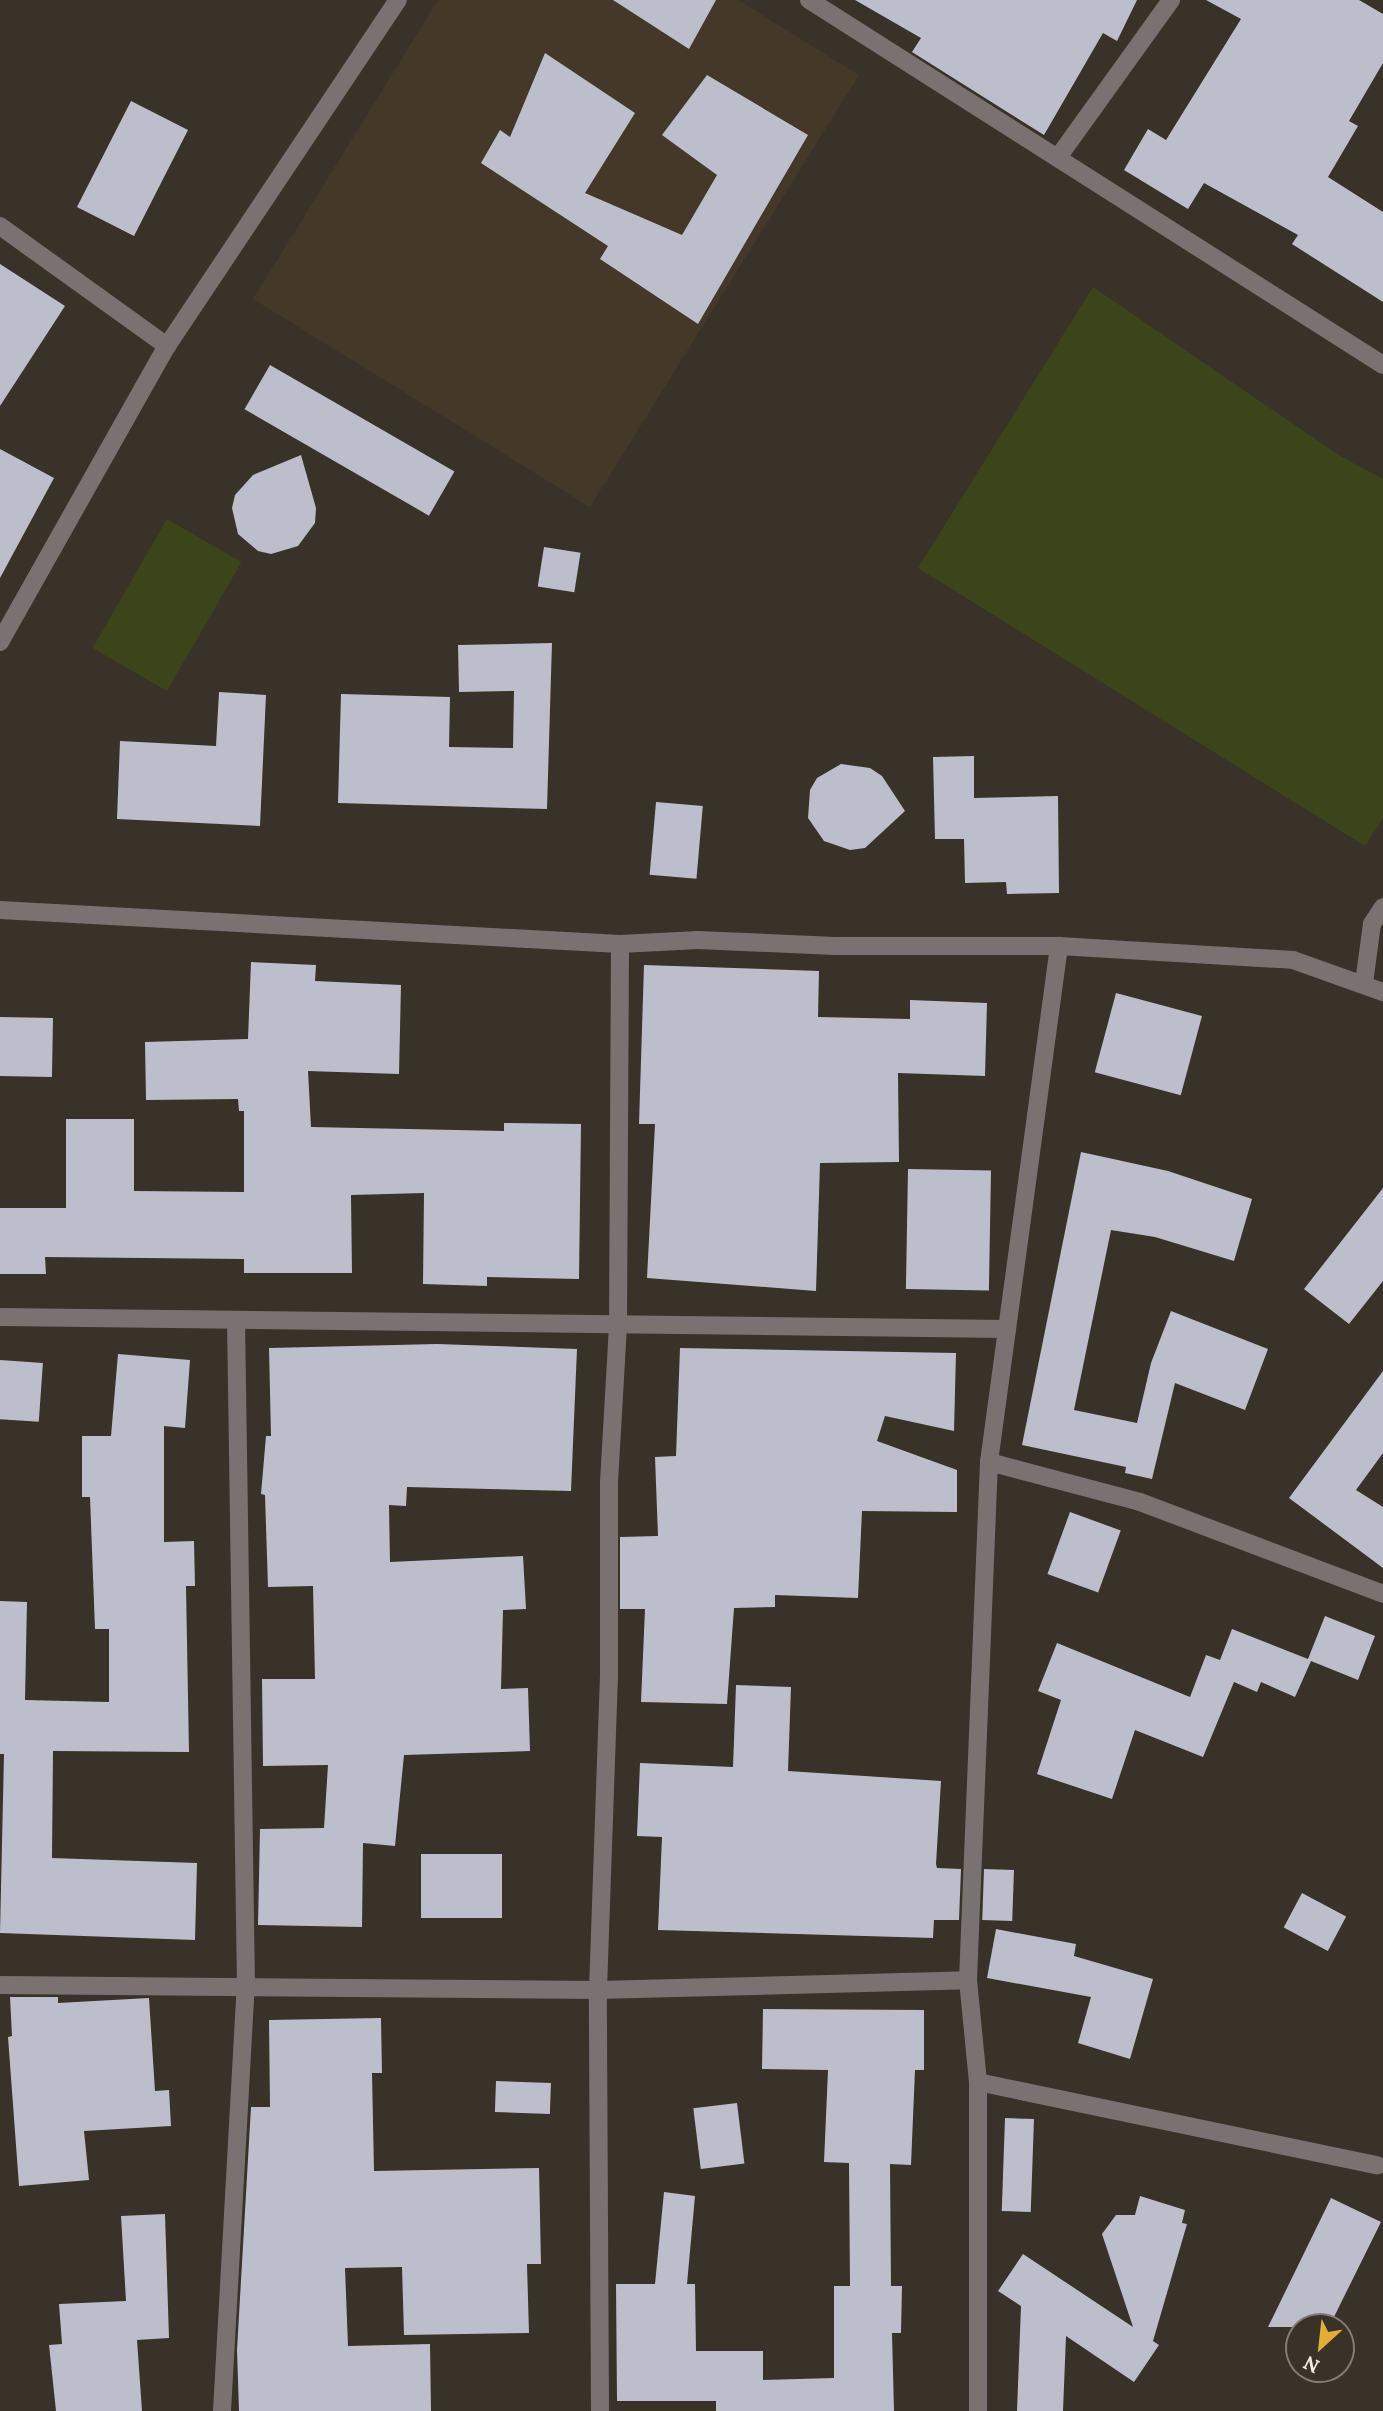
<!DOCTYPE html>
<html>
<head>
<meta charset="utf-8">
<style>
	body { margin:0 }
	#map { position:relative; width:1383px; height:2411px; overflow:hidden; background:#393228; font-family:Lora,serif }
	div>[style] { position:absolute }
	.built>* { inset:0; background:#443929 }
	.green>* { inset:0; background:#3b4519; transform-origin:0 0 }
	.building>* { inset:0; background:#bdbecc; transform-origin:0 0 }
	.minor>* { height:18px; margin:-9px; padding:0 9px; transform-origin:9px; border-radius:9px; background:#797271 }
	span { translate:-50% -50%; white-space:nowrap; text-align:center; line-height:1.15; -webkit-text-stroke:7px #393228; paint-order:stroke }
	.north { position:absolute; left:1285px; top:2313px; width:70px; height:70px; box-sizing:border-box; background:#393228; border:2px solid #827c74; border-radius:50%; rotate:207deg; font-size:19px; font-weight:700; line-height:28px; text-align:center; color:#f0ebe5 }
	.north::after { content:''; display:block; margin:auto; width:24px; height:32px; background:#e2af34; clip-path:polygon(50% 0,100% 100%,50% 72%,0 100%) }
</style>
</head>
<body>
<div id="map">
	<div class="built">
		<i style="clip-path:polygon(438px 0,738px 0,859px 75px,590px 507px,253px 299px)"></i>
	</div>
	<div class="green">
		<i style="clip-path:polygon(1093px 287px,1340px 456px,1383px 479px,1383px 818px,1365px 846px,918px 568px)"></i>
		<i style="left:167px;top:519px;width:86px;height:149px;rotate:30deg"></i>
	</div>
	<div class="building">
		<i style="clip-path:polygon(613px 0,716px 0,689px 49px)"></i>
		<i style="clip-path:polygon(855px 0,1137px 0,1117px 41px,1103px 33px,1044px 135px,912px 52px,921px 38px)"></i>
		<i style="clip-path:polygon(1206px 0,1359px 0,1383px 14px,1383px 63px,1349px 121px,1358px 126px,1328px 177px,1383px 212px,1383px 302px,1292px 244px,1298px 235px,1204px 183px,1188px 209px,1124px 170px,1148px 129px,1166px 140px,1241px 19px)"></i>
		<i style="clip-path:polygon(545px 53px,635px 113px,585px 193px,682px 235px,717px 175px,662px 135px,707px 75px,808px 135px,698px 324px,600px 259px,608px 246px,481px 163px,500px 130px,510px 137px)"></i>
		<i style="left:131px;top:101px;width:64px;height:119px;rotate:27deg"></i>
		<i style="clip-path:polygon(0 264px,65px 306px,0 406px)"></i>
		<i style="left:270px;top:365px;width:213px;height:51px;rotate:30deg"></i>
		<i style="clip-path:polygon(0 449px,54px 478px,0 578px)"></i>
		<i style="clip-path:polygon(301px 455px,316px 508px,315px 523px,298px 546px,271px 554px,258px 551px,238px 534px,232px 508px,235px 495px,253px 475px)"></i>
		<i style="left:544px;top:547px;width:37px;height:40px;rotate:9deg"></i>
		<i style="clip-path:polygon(552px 643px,547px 809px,338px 803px,341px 694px,450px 697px,449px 747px,513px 748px,514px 691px,459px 692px,458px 645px)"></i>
		<i style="clip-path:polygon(219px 692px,266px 695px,260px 826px,117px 819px,120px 741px,216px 746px)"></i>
		<i style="clip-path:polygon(974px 756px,974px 798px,1058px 796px,1059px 893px,1007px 894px,1006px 882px,965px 883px,964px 839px,935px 839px,933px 757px)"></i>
		<i style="clip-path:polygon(841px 764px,870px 768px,882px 776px,905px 811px,865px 848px,850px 850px,824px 841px,808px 818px,810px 790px,817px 778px)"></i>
		<i style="left:656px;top:802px;width:47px;height:73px;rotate:5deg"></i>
		<i style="clip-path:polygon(251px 962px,316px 965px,315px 981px,401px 985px,399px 1074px,308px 1071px,311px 1127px,504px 1131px,504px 1123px,581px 1124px,579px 1279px,487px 1277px,487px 1286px,423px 1284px,424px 1193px,351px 1195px,352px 1273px,244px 1273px,244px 1259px,45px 1257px,46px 1274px,0 1274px,0 1208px,66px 1208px,66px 1119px,134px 1119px,134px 1191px,244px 1192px,244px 1111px,239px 1111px,238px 1099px,146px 1100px,145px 1042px,248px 1039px)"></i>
		<i style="clip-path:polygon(644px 965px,819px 971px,818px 1017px,910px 1019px,910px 1000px,987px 1003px,985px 1076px,898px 1073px,899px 1162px,820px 1163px,816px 1291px,647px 1278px,655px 1124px,639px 1124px)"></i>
		<i style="left:1116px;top:993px;width:89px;height:82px;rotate:15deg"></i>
		<i style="left:0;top:1017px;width:53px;height:59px;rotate:1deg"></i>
		<i style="clip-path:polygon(1081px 1152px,1168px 1171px,1252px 1199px,1234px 1261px,1155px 1237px,1111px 1230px,1074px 1410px,1137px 1423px,1151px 1363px,1171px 1311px,1268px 1349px,1245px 1410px,1175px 1383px,1152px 1479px,1125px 1473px,1126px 1467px,1022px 1445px)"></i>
		<i style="left:908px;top:1169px;width:83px;height:120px;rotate:1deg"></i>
		<i style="clip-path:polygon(1383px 1188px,1383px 1281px,1349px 1324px,1304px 1289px)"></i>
		<i style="clip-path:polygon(437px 1344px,577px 1349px,571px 1491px,407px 1487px,406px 1506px,389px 1505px,390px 1562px,523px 1556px,526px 1609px,503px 1610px,501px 1689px,528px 1688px,530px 1751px,404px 1755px,395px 1846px,363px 1843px,362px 1927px,258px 1925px,260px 1829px,324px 1828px,328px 1765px,263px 1766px,262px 1679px,315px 1679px,313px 1586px,268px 1587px,265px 1495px,261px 1494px,266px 1436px,271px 1436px,269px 1348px)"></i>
		<i style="clip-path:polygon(680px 1348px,956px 1353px,954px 1431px,885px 1416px,877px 1441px,957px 1470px,957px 1512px,862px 1511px,858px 1598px,775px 1595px,775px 1607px,734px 1608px,727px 1704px,641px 1702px,645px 1609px,620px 1609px,620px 1537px,658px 1536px,655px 1457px,676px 1456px)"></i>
		<i style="clip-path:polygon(118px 1354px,190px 1360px,185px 1428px,164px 1426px,164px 1542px,194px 1541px,195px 1586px,186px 1586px,189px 1752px,53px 1751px,52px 1858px,197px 1863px,195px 1940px,0 1933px,4px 1754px,0 1754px,0 1601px,27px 1602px,25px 1700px,109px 1702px,109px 1629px,95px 1629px,90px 1497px,82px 1497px,82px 1436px,111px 1436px)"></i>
		<i style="left:0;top:1360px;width:43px;height:59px;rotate:4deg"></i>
		<i style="clip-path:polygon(1383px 1371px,1383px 1453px,1356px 1490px,1383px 1507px,1383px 1568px,1289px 1498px)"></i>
		<i style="left:1070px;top:1512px;width:54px;height:66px;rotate:20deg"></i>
		<i style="clip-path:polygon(1325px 1616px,1375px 1636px,1358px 1680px,1311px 1661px,1295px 1697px,1261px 1682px,1257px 1692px,1234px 1682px,1203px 1757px,1135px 1730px,1112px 1799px,1037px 1774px,1061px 1700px,1038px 1691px,1057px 1643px,1190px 1697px,1206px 1655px,1220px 1660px,1232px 1629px,1308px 1659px)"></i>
		<i style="clip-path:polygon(736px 1685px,791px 1687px,788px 1771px,941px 1781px,936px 1864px,937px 1868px,961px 1869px,959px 1920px,934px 1920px,933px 1938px,658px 1930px,662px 1837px,637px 1836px,640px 1763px,733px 1767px)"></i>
		<i style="left:421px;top:1854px;width:81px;height:64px"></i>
		<i style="left:984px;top:1869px;width:30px;height:51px;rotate:2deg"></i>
		<i style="left:1302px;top:1893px;width:50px;height:39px;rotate:28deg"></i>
		<i style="clip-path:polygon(996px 1929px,1076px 1944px,1074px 1956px,1153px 1979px,1130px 2059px,1078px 2043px,1091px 1997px,987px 1978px)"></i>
		<i style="clip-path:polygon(10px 1997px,58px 1997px,58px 2003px,149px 1998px,155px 2091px,169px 2090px,171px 2126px,84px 2131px,89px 2180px,19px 2186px,8px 2037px,12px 2036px)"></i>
		<i style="clip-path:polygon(763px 2009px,924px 2010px,924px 2070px,915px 2070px,911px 2165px,890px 2164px,891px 2286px,902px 2286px,901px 2333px,892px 2333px,894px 2411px,716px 2411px,716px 2401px,617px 2401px,616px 2284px,655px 2284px,664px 2192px,695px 2196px,687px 2284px,695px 2284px,696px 2351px,763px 2351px,763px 2380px,834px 2378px,834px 2286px,850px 2286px,849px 2163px,824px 2162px,828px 2070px,762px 2069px)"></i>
		<i style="clip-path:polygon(381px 2018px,382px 2073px,372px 2073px,374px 2171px,539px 2168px,541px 2264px,527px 2264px,529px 2333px,404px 2335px,402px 2267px,345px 2268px,348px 2346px,430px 2344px,431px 2411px,239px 2411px,237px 2350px,251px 2107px,270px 2107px,269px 2020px)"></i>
		<i style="left:496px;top:2081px;width:55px;height:31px;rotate:2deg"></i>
		<i style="left:737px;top:2103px;width:61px;height:44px;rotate:83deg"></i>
		<i style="left:1005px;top:2118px;width:29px;height:93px;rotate:2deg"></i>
		<i style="clip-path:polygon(1140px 2196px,1185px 2210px,1182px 2223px,1187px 2224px,1153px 2341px,1159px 2345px,1134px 2382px,1066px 2336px,1063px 2411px,1017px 2411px,1021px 2306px,998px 2291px,1023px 2254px,1133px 2327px,1102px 2234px,1116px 2215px,1135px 2215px)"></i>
		<i style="clip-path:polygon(1331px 2198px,1381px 2222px,1329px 2327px,1268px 2327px)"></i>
		<i style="clip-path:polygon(165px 2214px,169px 2338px,137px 2340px,142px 2411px,56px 2411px,49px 2345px,62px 2344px,59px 2304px,126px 2301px,121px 2216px)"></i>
	</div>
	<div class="minor">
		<i style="left:809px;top:0;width:680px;rotate:32.45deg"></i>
		<i style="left:1059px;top:156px;width:192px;rotate:-54.3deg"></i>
		<i style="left:0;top:226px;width:206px;rotate:35.7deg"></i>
		<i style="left:0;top:642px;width:340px;rotate:-60.6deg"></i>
		<i style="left:167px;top:346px;width:416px;rotate:-56.3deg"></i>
		<i style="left:0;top:910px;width:621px;rotate:3.14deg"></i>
		<i style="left:620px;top:944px;width:78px;rotate:-2.9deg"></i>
		<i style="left:698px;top:940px;width:137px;rotate:2.5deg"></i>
		<i style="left:835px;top:946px;width:224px"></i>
		<i style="left:1059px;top:946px;width:234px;rotate:3.4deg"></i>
		<i style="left:1293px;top:960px;width:96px;rotate:19.6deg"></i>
		<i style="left:1364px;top:983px;width:60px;rotate:-82.3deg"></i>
		<i style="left:1372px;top:924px;width:20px;rotate:-57deg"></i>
		<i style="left:0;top:1317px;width:1007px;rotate:0.68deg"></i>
		<i style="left:989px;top:1462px;width:156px;rotate:14.8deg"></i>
		<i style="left:1140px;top:1502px;width:260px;rotate:20.7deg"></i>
		<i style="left:0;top:1985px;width:598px;rotate:0.48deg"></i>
		<i style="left:598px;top:1990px;width:370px;rotate:-1.5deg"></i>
		<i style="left:978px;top:2082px;width:408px;rotate:11.8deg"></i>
		<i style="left:222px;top:2411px;width:426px;rotate:-86.8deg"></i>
		<i style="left:246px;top:1986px;width:666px;rotate:-90.86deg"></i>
		<i style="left:600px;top:2411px;width:421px;rotate:-90.3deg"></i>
		<i style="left:598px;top:1990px;width:312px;rotate:-88deg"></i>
		<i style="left:609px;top:1678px;width:196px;rotate:-90deg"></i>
		<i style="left:609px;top:1482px;width:156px;rotate:-86.7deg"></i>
		<i style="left:618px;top:1326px;width:382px;rotate:-89.7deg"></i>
		<i style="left:978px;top:2411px;width:329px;rotate:-90deg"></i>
		<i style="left:978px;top:2082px;width:102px;rotate:-95.6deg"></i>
		<i style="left:968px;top:1980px;width:518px;rotate:-87.68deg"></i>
		<i style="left:989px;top:1462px;width:521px;rotate:-82.27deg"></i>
	</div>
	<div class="north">N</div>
</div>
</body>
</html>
